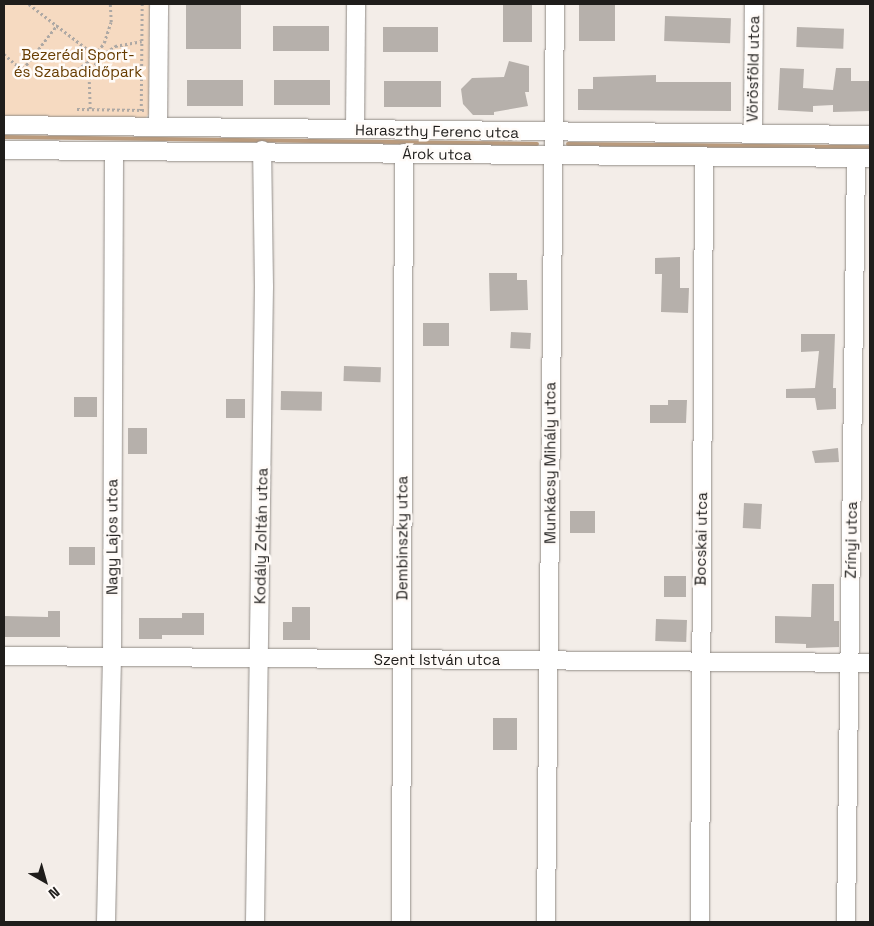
<!DOCTYPE html>
<html>
<head>
<meta charset="utf-8">
<style>
	body { margin:0 }
	#map { position:relative; width:874px; height:926px; overflow:hidden; background:#f3ede8; font-family:"Space Grotesk",sans-serif }
	div>[style] { position:absolute }
	.green>* { inset:0; background:#f6dac1 }
	.stream>* { height:4px; margin:-2px; padding:0 2px; transform-origin:2px; border-radius:2px; background:#bc9b7c }
	.building>* { inset:0; background:#b6b0ab; transform-origin:0 0 }
	.path>* { height:2.5px; margin-top:-1.25px; transform-origin:0; background:repeating-linear-gradient(90deg,#ada8a4 0 2.5px,transparent 0 5px) }
	.roads { filter:drop-shadow(0 0 1px #928d88) drop-shadow(0 0 1px #928d88) }
	.minor>* { height:18px; margin:-9px; padding:0 9px; transform-origin:9px; border-radius:9px; background:#fff }
	span { translate:-50% -50%; white-space:nowrap; text-align:center; line-height:1.15; -webkit-text-stroke:5px #fffbf8; paint-order:stroke }
	.park-label { font-size:15px; color:#673c01 }
	.street-label { font-size:15px; color:#1f1d1b }
	.frame { position:absolute; inset:0; border:5px solid #1f1d1b; pointer-events:none }
	.north { position:absolute; left:20px; top:856px; width:50px; height:50px; -webkit-text-stroke:4px #fffbf8; paint-order:stroke; rotate:142deg; font-size:14px; font-weight:700; line-height:20px; text-align:center; color:#1f1d1b }
	.north::after { content:''; display:block; margin:auto; width:18px; height:22px; background:#1f1d1b; clip-path:polygon(50% 0,100% 100%,50% 72%,0 100%) }
</style>
</head>
<body>
<div id="map">
	<div class="green">
		<i style="clip-path:polygon(4px 4px,153px 4px,152px 110px,143px 121px,4px 121px)"></i>
	</div>
	<div class="stream">
		<i style="left:4px;top:137px;width:533px;rotate:0.75deg"></i>
		<i style="left:568px;top:144px;width:302px;rotate:0.6deg"></i>
	</div>
	<div class="building">
		<i style="left:186px;top:4px;width:55px;height:45px"></i>
		<i style="left:503px;top:4px;width:29px;height:38px"></i>
		<i style="left:579px;top:4px;width:36px;height:37px"></i>
		<i style="left:665px;top:16px;width:66px;height:25px;rotate:2deg"></i>
		<i style="left:273px;top:26px;width:56px;height:25px"></i>
		<i style="left:383px;top:27px;width:55px;height:25px"></i>
		<i style="left:797px;top:27px;width:47px;height:20px;rotate:2deg"></i>
		<i style="clip-path:polygon(509px 61px,529px 66px,529px 92px,525px 92px,528px 106px,494px 112px,494px 115px,473px 115px,463px 104px,461px 89px,472px 78px,504px 77px)"></i>
		<i style="clip-path:polygon(780px 68px,804px 69px,803px 88px,833px 90px,836px 68px,851px 68px,851px 81px,870px 81px,870px 111px,833px 112px,833px 105px,813px 106px,813px 112px,778px 110px)"></i>
		<i style="clip-path:polygon(656px 75px,656px 82px,731px 82px,731px 111px,578px 110px,578px 89px,593px 89px,593px 77px)"></i>
		<i style="left:243px;top:80px;width:26px;height:56px;rotate:90deg"></i>
		<i style="left:274px;top:80px;width:56px;height:25px"></i>
		<i style="left:384px;top:81px;width:57px;height:26px"></i>
		<i style="clip-path:polygon(680px 257px,680px 288px,689px 288px,688px 313px,661px 312px,662px 274px,655px 274px,655px 258px)"></i>
		<i style="clip-path:polygon(489px 273px,517px 273px,517px 280px,527px 280px,528px 310px,490px 311px)"></i>
		<i style="left:423px;top:323px;width:26px;height:23px"></i>
		<i style="left:511px;top:332px;width:20px;height:16px;rotate:3deg"></i>
		<i style="clip-path:polygon(801px 334px,835px 334px,833px 388px,836px 388px,836px 409px,817px 410px,815px 398px,786px 398px,786px 389px,815px 388px,819px 351px,801px 352px)"></i>
		<i style="left:344px;top:366px;width:37px;height:15px;rotate:2deg"></i>
		<i style="left:281px;top:391px;width:41px;height:19px;rotate:1deg"></i>
		<i style="left:74px;top:397px;width:23px;height:20px"></i>
		<i style="left:226px;top:399px;width:19px;height:19px"></i>
		<i style="clip-path:polygon(668px 400px,687px 400px,686px 423px,650px 423px,650px 405px,668px 405px)"></i>
		<i style="left:128px;top:428px;width:19px;height:26px"></i>
		<i style="clip-path:polygon(838px 448px,839px 462px,815px 463px,812px 451px)"></i>
		<i style="left:744px;top:503px;width:18px;height:25px;rotate:3deg"></i>
		<i style="left:595px;top:511px;width:22px;height:25px;rotate:90deg"></i>
		<i style="left:69px;top:547px;width:26px;height:18px"></i>
		<i style="left:664px;top:576px;width:22px;height:21px"></i>
		<i style="clip-path:polygon(812px 584px,834px 584px,834px 621px,839px 621px,839px 647px,806px 648px,806px 644px,775px 643px,775px 616px,811px 617px)"></i>
		<i style="clip-path:polygon(292px 607px,310px 607px,310px 640px,283px 640px,283px 622px,292px 622px)"></i>
		<i style="clip-path:polygon(48px 611px,60px 611px,60px 637px,4px 637px,4px 616px,48px 617px)"></i>
		<i style="clip-path:polygon(182px 613px,204px 613px,204px 635px,162px 635px,162px 639px,139px 639px,139px 618px,182px 618px)"></i>
		<i style="left:656px;top:619px;width:31px;height:22px;rotate:2deg"></i>
		<i style="left:493px;top:718px;width:24px;height:32px"></i>
	</div>
	<div class="path">
		<i style="left:29px;top:4px;width:83px;rotate:37.7deg"></i>
		<i style="left:4px;top:54px;width:15px;rotate:42deg"></i>
		<i style="left:15px;top:64px;width:23px;rotate:25deg"></i>
		<i style="left:36px;top:74px;width:20px;rotate:3deg"></i>
		<i style="left:56px;top:75px;width:23px;rotate:-15deg"></i>
		<i style="left:78px;top:69px;width:17px;rotate:-36deg"></i>
		<i style="left:92px;top:59px;width:20px;rotate:-53deg"></i>
		<i style="left:104px;top:43px;width:22px;rotate:-72deg"></i>
		<i style="left:111px;top:22px;width:18px;rotate:-93deg"></i>
		<i style="left:23px;top:69px;width:56px;rotate:-52.3deg"></i>
		<i style="left:77px;top:109px;width:67px;rotate:0.9deg"></i>
		<i style="left:90px;top:109px;width:30px;rotate:-92deg"></i>
		<i style="left:89px;top:79px;width:23px;rotate:-67deg"></i>
		<i style="left:98px;top:58px;width:21px;rotate:-35deg"></i>
		<i style="left:115px;top:46px;width:27px;rotate:-10deg"></i>
		<i style="left:141px;top:111px;width:107px;rotate:-89.5deg"></i>
	</div>
	<div class="roads">
		<div class="minor">
			<i style="left:4px;top:125px;width:866px;rotate:0.66deg"></i>
			<i style="left:158px;top:127px;width:123px;rotate:-89.5deg"></i>
			<i style="left:355px;top:129px;width:125px;rotate:-89.5deg"></i>
			<i style="left:753px;top:134px;width:130px;rotate:-89.6deg"></i>
			<i style="left:4px;top:150px;width:866px;rotate:0.53deg"></i>
			<i style="left:4px;top:656px;width:866px;rotate:0.46deg"></i>
			<i style="left:106px;top:922px;width:265px;rotate:-88.7deg"></i>
			<i style="left:112px;top:657px;width:506px;rotate:-89.77deg"></i>
			<i style="left:255px;top:922px;width:635px;rotate:-89.19deg"></i>
			<i style="left:264px;top:287px;width:137px;rotate:-90.8deg"></i>
			<i style="left:401px;top:922px;width:769px;rotate:-89.78deg"></i>
			<i style="left:546px;top:922px;width:918px;rotate:-89.44deg"></i>
			<i style="left:700px;top:922px;width:765px;rotate:-89.7deg"></i>
			<i style="left:846px;top:922px;width:764px;rotate:-89.25deg"></i>
		</div>
	</div>
	<div class="park-label">
		<span style="left:78px;top:63px">Bezerédi Sport-<br>és Szabadidőpark</span>
	</div>
	<div class="street-label">
		<span style="left:753px;top:69px;rotate:-89deg">Vörösföld utca</span>
		<span style="left:437px;top:131px;rotate:1deg">Haraszthy Ferenc utca</span>
		<span style="left:437px;top:154px;rotate:1deg">Árok utca</span>
		<span style="left:550px;top:463px;rotate:-90deg">Munkácsy Mihály utca</span>
		<span style="left:261px;top:536px;rotate:-89deg">Kodály Zoltán utca</span>
		<span style="left:112px;top:537px;rotate:-90deg">Nagy Lajos utca</span>
		<span style="left:402px;top:538px;rotate:-90deg">Dembinszky utca</span>
		<span style="left:701px;top:539px;rotate:-89deg">Bocskai utca</span>
		<span style="left:851px;top:540px;rotate:-89deg">Zrínyi utca</span>
		<span style="left:437px;top:660px">Szent István utca</span>
	</div>
	<div class="frame"></div>
	<div class="north">N</div>
</div>
</body>
</html>
